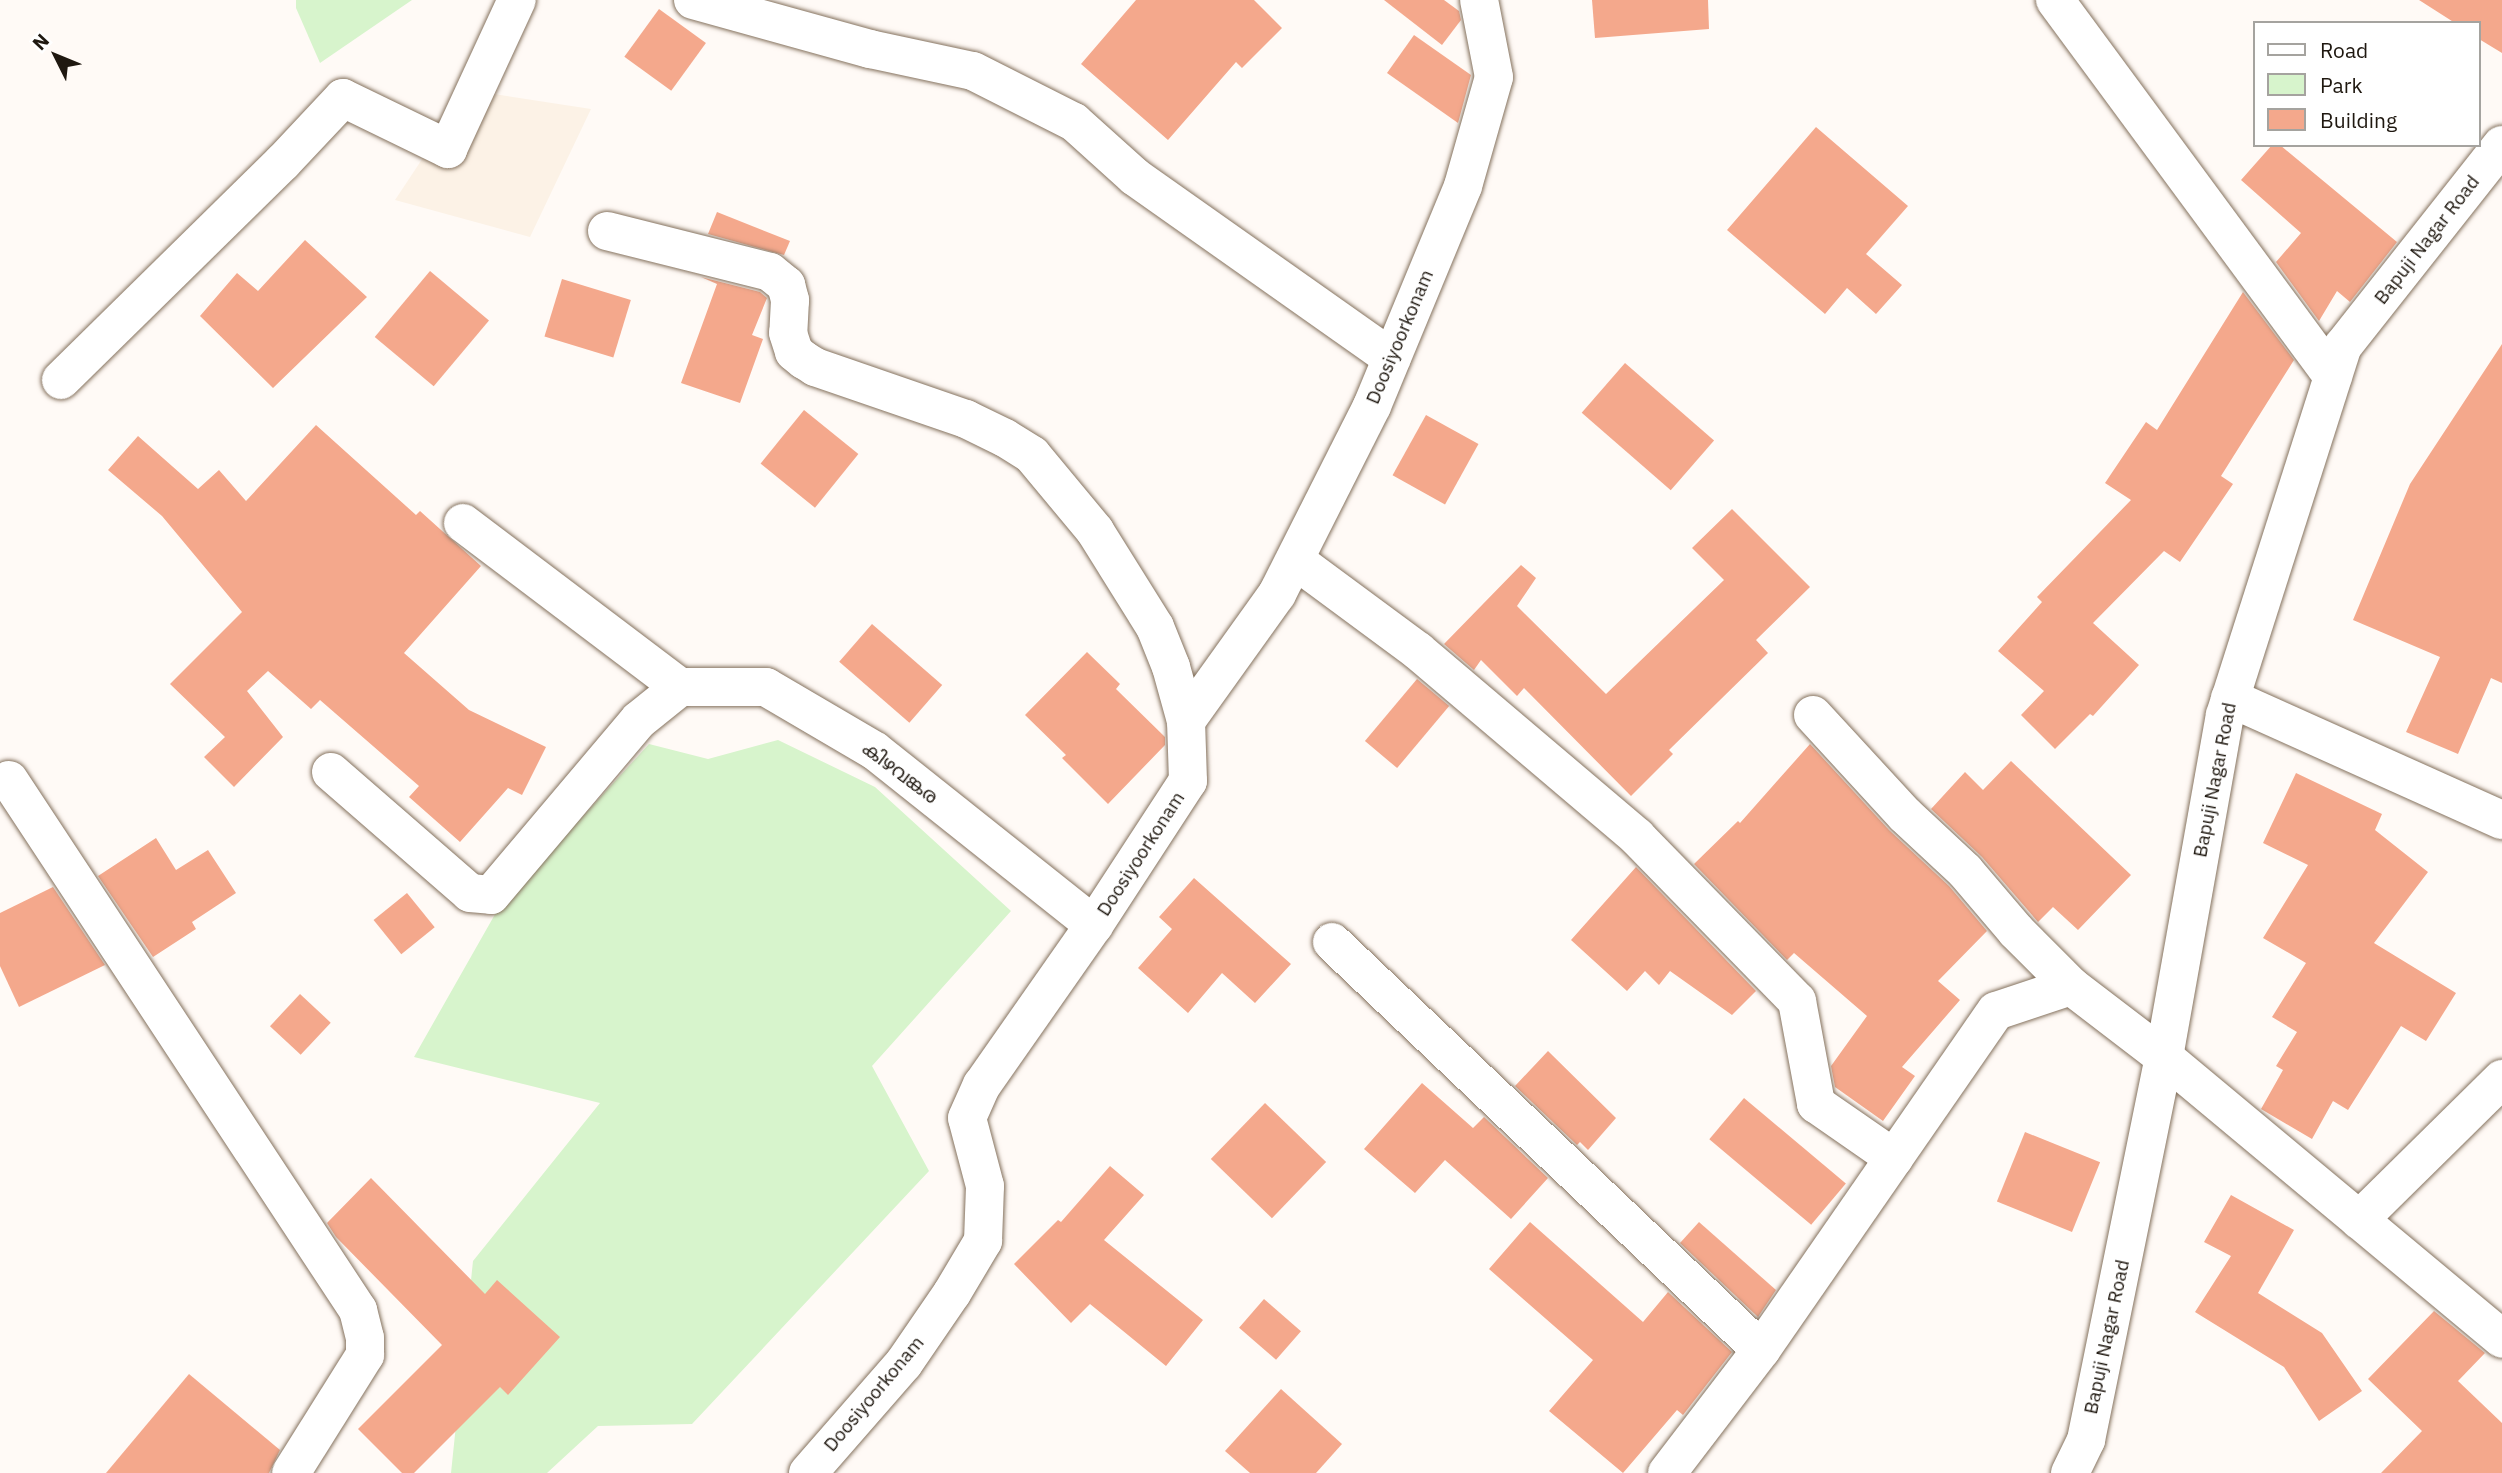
<!DOCTYPE html>
<html>
<head>
<meta charset="utf-8">
<style>
	body { margin:0 }
	#map { position:relative; width:2502px; height:1473px; overflow:hidden; background:#fffaf6; font-family:"IBM Plex Sans","Noto Sans Malayalam",sans-serif }
	div>[style] { position:absolute }
	.built>* { inset:0; background:#fcf2e6 }
	.green>* { inset:0; background:#d7f4cc }
	.building>* { inset:0; background:#f4a88c; transform-origin:0 0 }
	.roads { filter:drop-shadow(0 0 2px #85725e) drop-shadow(0 0 2px #85725e) }
	.minor>* { height:38px; margin:-19px; padding:0 19px; transform-origin:19px; border-radius:19px; background:#fff }
	span { translate:-50% -50%; white-space:nowrap; text-align:center; line-height:1.15; -webkit-text-stroke:5px #fff; paint-order:stroke }
	.street-label { font-size:19px; color:#1f1810 }
	.legend { position:absolute; left:2253px; top:21px; width:228px; height:126px; box-sizing:border-box; background:#fff; border:2px solid #a5a39f; margin:0; padding:9px 12px; list-style:none; font-size:21px; color:#1f1810 }
	.legend li { display:flex; align-items:center; gap:14px; height:35px }
	.legend b { width:35px; border:2px solid #a5a39f }
	.north { position:absolute; left:21px; top:21px; width:70px; height:70px; -webkit-text-stroke:5px #fff; paint-order:stroke; rotate:313deg; font-size:19px; font-weight:700; line-height:28px; text-align:center; color:#1f1810 }
	.north::after { content:''; display:block; margin:auto; width:24px; height:32px; background:#1f1810; clip-path:polygon(50% 0,100% 100%,50% 72%,0 100%) }
</style>
</head>
<body>
<div id="map">
	<div class="built">
		<i style="clip-path:polygon(468px 90px,591px 109px,530px 237px,395px 200px)"></i>
	</div>
	<div class="green">
		<i style="clip-path:polygon(296px 0,412px 0,320px 63px,296px 8px)"></i>
		<i style="clip-path:polygon(778px 740px,875px 787px,1011px 911px,872px 1066px,929px 1171px,692px 1424px,598px 1426px,547px 1473px,451px 1473px,473px 1261px,600px 1103px,414px 1057px,498px 909px,649px 744px,708px 759px)"></i>
	</div>
	<div class="building">
		<i style="clip-path:polygon(1136px 0,1254px 0,1282px 28px,1242px 68px,1236px 62px,1168px 140px,1081px 64px)"></i>
		<i style="clip-path:polygon(1384px 0,1444px 0,1459px 11px,1461px 20px,1442px 45px)"></i>
		<i style="clip-path:polygon(1592px 0,1708px 0,1709px 29px,1595px 38px)"></i>
		<i style="clip-path:polygon(2419px 0,2502px 0,2502px 53px,2479px 39px,2479px 23px,2455px 23px)"></i>
		<i style="left:659px;top:9px;width:58px;height:59px;rotate:36deg"></i>
		<i style="clip-path:polygon(1414px 35px,1471px 75px,1458px 123px,1387px 73px)"></i>
		<i style="clip-path:polygon(1816px 127px,1908px 206px,1866px 254px,1902px 285px,1876px 314px,1847px 288px,1825px 314px,1727px 230px)"></i>
		<i style="clip-path:polygon(2272px 145px,2280px 145px,2397px 242px,2350px 302px,2337px 291px,2319px 321px,2276px 262px,2301px 233px,2241px 180px)"></i>
		<i style="clip-path:polygon(717px 212px,790px 241px,784px 255px,708px 234px)"></i>
		<i style="clip-path:polygon(305px 240px,367px 297px,273px 388px,200px 316px,237px 273px,258px 291px)"></i>
		<i style="left:430px;top:271px;width:77px;height:86px;rotate:40deg"></i>
		<i style="clip-path:polygon(701px 277px,760px 292px,767px 298px,752px 335px,763px 339px,740px 403px,681px 383px,717px 284px)"></i>
		<i style="left:562px;top:279px;width:72px;height:60px;rotate:17deg"></i>
		<i style="clip-path:polygon(2243px 292px,2294px 360px,2221px 476px,2233px 484px,2180px 562px,2164px 551px,2093px 623px,2139px 665px,2093px 716px,2090px 714px,2055px 749px,2021px 715px,2044px 691px,1998px 651px,2042px 602px,2037px 597px,2131px 500px,2105px 483px,2146px 422px,2157px 430px)"></i>
		<i style="clip-path:polygon(2502px 344px,2502px 683px,2491px 678px,2458px 754px,2406px 732px,2440px 657px,2353px 620px,2410px 484px)"></i>
		<i style="left:1625px;top:363px;width:118px;height:66px;rotate:41deg"></i>
		<i style="left:804px;top:410px;width:70px;height:69px;rotate:39deg"></i>
		<i style="left:1426px;top:415px;width:60px;height:69px;rotate:29deg"></i>
		<i style="clip-path:polygon(316px 425px,416px 515px,420px 511px,481px 566px,404px 653px,469px 710px,546px 747px,522px 795px,508px 788px,460px 842px,409px 797px,419px 786px,320px 700px,311px 709px,268px 671px,247px 691px,283px 737px,234px 787px,204px 757px,225px 737px,170px 684px,242px 612px,162px 516px,108px 470px,138px 436px,198px 489px,219px 470px,246px 501px)"></i>
		<i style="clip-path:polygon(1732px 509px,1810px 587px,1756px 640px,1768px 653px,1669px 750px,1673px 754px,1631px 796px,1524px 688px,1517px 696px,1481px 660px,1474px 670px,1444px 644px,1521px 565px,1536px 578px,1517px 606px,1606px 694px,1724px 580px,1692px 548px)"></i>
		<i style="left:872px;top:624px;width:93px;height:50px;rotate:41deg"></i>
		<i style="clip-path:polygon(1087px 652px,1120px 684px,1116px 689px,1165px 737px,1165px 745px,1108px 804px,1062px 758px,1066px 755px,1025px 715px)"></i>
		<i style="left:1417px;top:679px;width:42px;height:81px;rotate:40deg"></i>
		<i style="clip-path:polygon(1810px 744px,1889px 830px,1949px 886px,1987px 931px,1938px 981px,1960px 1000px,1902px 1067px,1915px 1076px,1883px 1121px,1835px 1087px,1831px 1066px,1867px 1016px,1794px 953px,1787px 960px,1694px 864px,1738px 821px,1740px 823px)"></i>
		<i style="clip-path:polygon(2011px 761px,2131px 875px,2078px 930px,2053px 907px,2038px 922px,1982px 857px,1931px 809px,1965px 772px,1983px 790px)"></i>
		<i style="clip-path:polygon(2296px 773px,2382px 814px,2375px 830px,2428px 872px,2374px 943px,2456px 993px,2426px 1041px,2401px 1026px,2348px 1110px,2333px 1101px,2312px 1139px,2261px 1109px,2283px 1070px,2276px 1066px,2297px 1032px,2272px 1017px,2306px 963px,2263px 938px,2308px 865px,2263px 843px)"></i>
		<i style="clip-path:polygon(156px 838px,176px 870px,208px 850px,236px 893px,192px 922px,196px 929px,153px 957px,98px 876px)"></i>
		<i style="clip-path:polygon(1636px 867px,1756px 991px,1732px 1015px,1670px 971px,1659px 985px,1645px 971px,1627px 991px,1571px 940px)"></i>
		<i style="clip-path:polygon(1194px 878px,1291px 964px,1255px 1003px,1222px 973px,1188px 1013px,1138px 968px,1172px 929px,1159px 917px)"></i>
		<i style="clip-path:polygon(53px 887px,105px 965px,19px 1007px,0 966px,0 913px)"></i>
		<i style="left:407px;top:893px;width:44px;height:43px;rotate:51deg"></i>
		<i style="left:300px;top:994px;width:42px;height:44px;rotate:43deg"></i>
		<i style="clip-path:polygon(1548px 1051px,1616px 1118px,1588px 1150px,1580px 1142px,1577px 1145px,1515px 1086px)"></i>
		<i style="clip-path:polygon(1422px 1083px,1473px 1128px,1484px 1117px,1548px 1178px,1511px 1219px,1445px 1160px,1415px 1193px,1364px 1149px)"></i>
		<i style="left:1744px;top:1098px;width:133px;height:54px;rotate:40deg"></i>
		<i style="left:1265px;top:1103px;width:85px;height:78px;rotate:44deg"></i>
		<i style="left:2025px;top:1132px;width:81px;height:75px;rotate:22deg"></i>
		<i style="clip-path:polygon(1110px 1166px,1144px 1195px,1104px 1240px,1203px 1320px,1166px 1366px,1090px 1304px,1071px 1323px,1014px 1264px,1058px 1220px,1061px 1222px)"></i>
		<i style="clip-path:polygon(371px 1178px,485px 1294px,497px 1280px,560px 1337px,508px 1395px,500px 1387px,414px 1473px,402px 1473px,358px 1429px,442px 1345px,336px 1237px,327px 1223px)"></i>
		<i style="clip-path:polygon(2231px 1195px,2294px 1230px,2258px 1293px,2322px 1333px,2362px 1391px,2319px 1421px,2284px 1367px,2195px 1312px,2231px 1256px,2204px 1242px)"></i>
		<i style="clip-path:polygon(1530px 1222px,1643px 1322px,1668px 1292px,1732px 1352px,1683px 1415px,1677px 1410px,1623px 1473px,1549px 1411px,1593px 1360px,1489px 1269px)"></i>
		<i style="clip-path:polygon(1699px 1222px,1776px 1290px,1758px 1317px,1680px 1243px)"></i>
		<i style="left:1264px;top:1299px;width:49px;height:38px;rotate:41deg"></i>
		<i style="clip-path:polygon(2434px 1311px,2485px 1353px,2458px 1381px,2502px 1423px,2502px 1473px,2381px 1473px,2422px 1431px,2368px 1379px)"></i>
		<i style="clip-path:polygon(189px 1374px,280px 1450px,269px 1473px,106px 1473px)"></i>
		<i style="clip-path:polygon(1281px 1389px,1342px 1444px,1316px 1473px,1250px 1473px,1225px 1451px)"></i>
	</div>
	<div class="roads">
		<div class="minor">
			<i style="left:693px;top:0;width:184px;rotate:15.5deg"></i>
			<i style="left:870px;top:49px;width:105px;rotate:12.1deg"></i>
			<i style="left:973px;top:71px;width:113px;rotate:26.8deg"></i>
			<i style="left:1074px;top:122px;width:82px;rotate:42deg"></i>
			<i style="left:1135px;top:177px;width:314px;rotate:35.2deg"></i>
			<i style="left:2055px;top:0;width:468px;rotate:53.6deg"></i>
			<i style="left:607px;top:231px;width:168px;rotate:14.1deg"></i>
			<i style="left:770px;top:272px;width:21px;rotate:39deg"></i>
			<i style="left:786px;top:285px;width:16px;rotate:75deg"></i>
			<i style="left:790px;top:300px;width:33px;rotate:93deg"></i>
			<i style="left:788px;top:333px;width:20px;rotate:72deg"></i>
			<i style="left:794px;top:352px;width:13px;rotate:39deg"></i>
			<i style="left:804px;top:360px;width:13px;rotate:32deg"></i>
			<i style="left:815px;top:367px;width:160px;rotate:19deg"></i>
			<i style="left:966px;top:419px;width:43px;rotate:26deg"></i>
			<i style="left:1005px;top:438px;width:32px;rotate:32deg"></i>
			<i style="left:1032px;top:455px;width:99px;rotate:50.3deg"></i>
			<i style="left:1095px;top:531px;width:113px;rotate:58deg"></i>
			<i style="left:1155px;top:627px;width:43px;rotate:68.2deg"></i>
			<i style="left:1171px;top:667px;width:56px;rotate:74.5deg"></i>
			<i style="left:61px;top:380px;width:310px;rotate:-44.5deg"></i>
			<i style="left:282px;top:163px;width:89px;rotate:-46.8deg"></i>
			<i style="left:343px;top:98px;width:117px;rotate:25.9deg"></i>
			<i style="left:448px;top:149px;width:164px;rotate:-65.2deg"></i>
			<i style="left:463px;top:523px;width:272px;rotate:37.1deg"></i>
			<i style="left:680px;top:687px;width:86px"></i>
			<i style="left:766px;top:687px;width:126px;rotate:30.4deg"></i>
			<i style="left:875px;top:751px;width:280px;rotate:38.5deg"></i>
			<i style="left:1295px;top:560px;width:153px;rotate:36.5deg"></i>
			<i style="left:1418px;top:651px;width:287px;rotate:40.3deg"></i>
			<i style="left:1637px;top:837px;width:229px;rotate:45.7deg"></i>
			<i style="left:1797px;top:1001px;width:105px;rotate:79.5deg"></i>
			<i style="left:1816px;top:1104px;width:95px;rotate:34.7deg"></i>
			<i style="left:2230px;top:698px;width:298px;rotate:24.2deg"></i>
			<i style="left:1813px;top:715px;width:136px;rotate:47.4deg"></i>
			<i style="left:1905px;top:815px;width:82px;rotate:43deg"></i>
			<i style="left:1965px;top:871px;width:79px;rotate:49.6deg"></i>
			<i style="left:2016px;top:931px;width:78px;rotate:45deg"></i>
			<i style="left:331px;top:772px;width:184px;rotate:41deg"></i>
			<i style="left:470px;top:893px;width:21px;rotate:5deg"></i>
			<i style="left:491px;top:895px;width:229px;rotate:-49.8deg"></i>
			<i style="left:639px;top:720px;width:53px;rotate:-38.8deg"></i>
			<i style="left:9px;top:780px;width:635px;rotate:56.64deg"></i>
			<i style="left:358px;top:1310px;width:29px;rotate:76deg"></i>
			<i style="left:365px;top:1338px;width:17px;rotate:90deg"></i>
			<i style="left:365px;top:1355px;width:139px;rotate:122.1deg"></i>
			<i style="left:1332px;top:942px;width:592px;rotate:43.56deg"></i>
			<i style="left:2359px;top:1220px;width:201px;rotate:-44.6deg"></i>
			<i style="left:808px;top:1473px;width:146px;rotate:-48.9deg"></i>
			<i style="left:904px;top:1363px;width:85px;rotate:-55.6deg"></i>
			<i style="left:952px;top:1293px;width:61px;rotate:-59.2deg"></i>
			<i style="left:983px;top:1241px;width:55px;rotate:-87.9deg"></i>
			<i style="left:985px;top:1186px;width:70px;rotate:-104.8deg"></i>
			<i style="left:967px;top:1118px;width:36px;rotate:-66deg"></i>
			<i style="left:982px;top:1085px;width:195px;rotate:-55deg"></i>
			<i style="left:1094px;top:925px;width:172px;rotate:-56.9deg"></i>
			<i style="left:1188px;top:781px;width:60px;rotate:-91.9deg"></i>
			<i style="left:1186px;top:721px;width:156px;rotate:-54.4deg"></i>
			<i style="left:1277px;top:594px;width:211px;rotate:-63.2deg"></i>
			<i style="left:1372px;top:406px;width:238px;rotate:-67.5deg"></i>
			<i style="left:1463px;top:186px;width:113px;rotate:-74.1deg"></i>
			<i style="left:1494px;top:77px;width:78px;rotate:-101deg"></i>
			<i style="left:1667px;top:1473px;width:155px;rotate:-52.6deg"></i>
			<i style="left:1761px;top:1350px;width:412px;rotate:-55.3deg"></i>
			<i style="left:1996px;top:1011px;width:79px;rotate:-18.4deg"></i>
			<i style="left:2071px;top:986px;width:117px;rotate:37.4deg"></i>
			<i style="left:2164px;top:1057px;width:440px;rotate:39.8deg"></i>
			<i style="left:2070px;top:1473px;width:37px;rotate:-64deg"></i>
			<i style="left:2086px;top:1440px;width:391px;rotate:-78.5deg"></i>
			<i style="left:2164px;top:1057px;width:347px;rotate:-79.9deg"></i>
			<i style="left:2225px;top:715px;width:387px;rotate:-72.3deg"></i>
			<i style="left:2343px;top:346px;width:256px;rotate:-51.7deg"></i>
		</div>
	</div>
	<div class="street-label">
		<span style="left:2427px;top:240px;rotate:-52deg">Bapuji Nagar Road</span>
		<span style="left:1400px;top:337px;rotate:-67deg">Doosiyoorkonam</span>
		<span style="left:900px;top:773px;rotate:37deg">കിഴവങ്കര</span>
		<span style="left:2215px;top:780px;rotate:-79deg">Bapuji Nagar Road</span>
		<span style="left:1141px;top:854px;rotate:-57deg">Doosiyoorkonam</span>
		<span style="left:2107px;top:1337px;rotate:-78deg">Bapuji Nagar Road</span>
		<span style="left:874px;top:1394px;rotate:-50deg">Doosiyoorkonam</span>
	</div>
	<ul class="legend">
	<li><b style="height:9px;background:#fff"></b>Road</li>
	<li><b style="height:19px;background:#d7f4cc"></b>Park</li>
	<li><b style="height:19px;background:#f4a88c"></b>Building</li>
	</ul>
	<div class="north">N</div>
</div>
</body>
</html>
